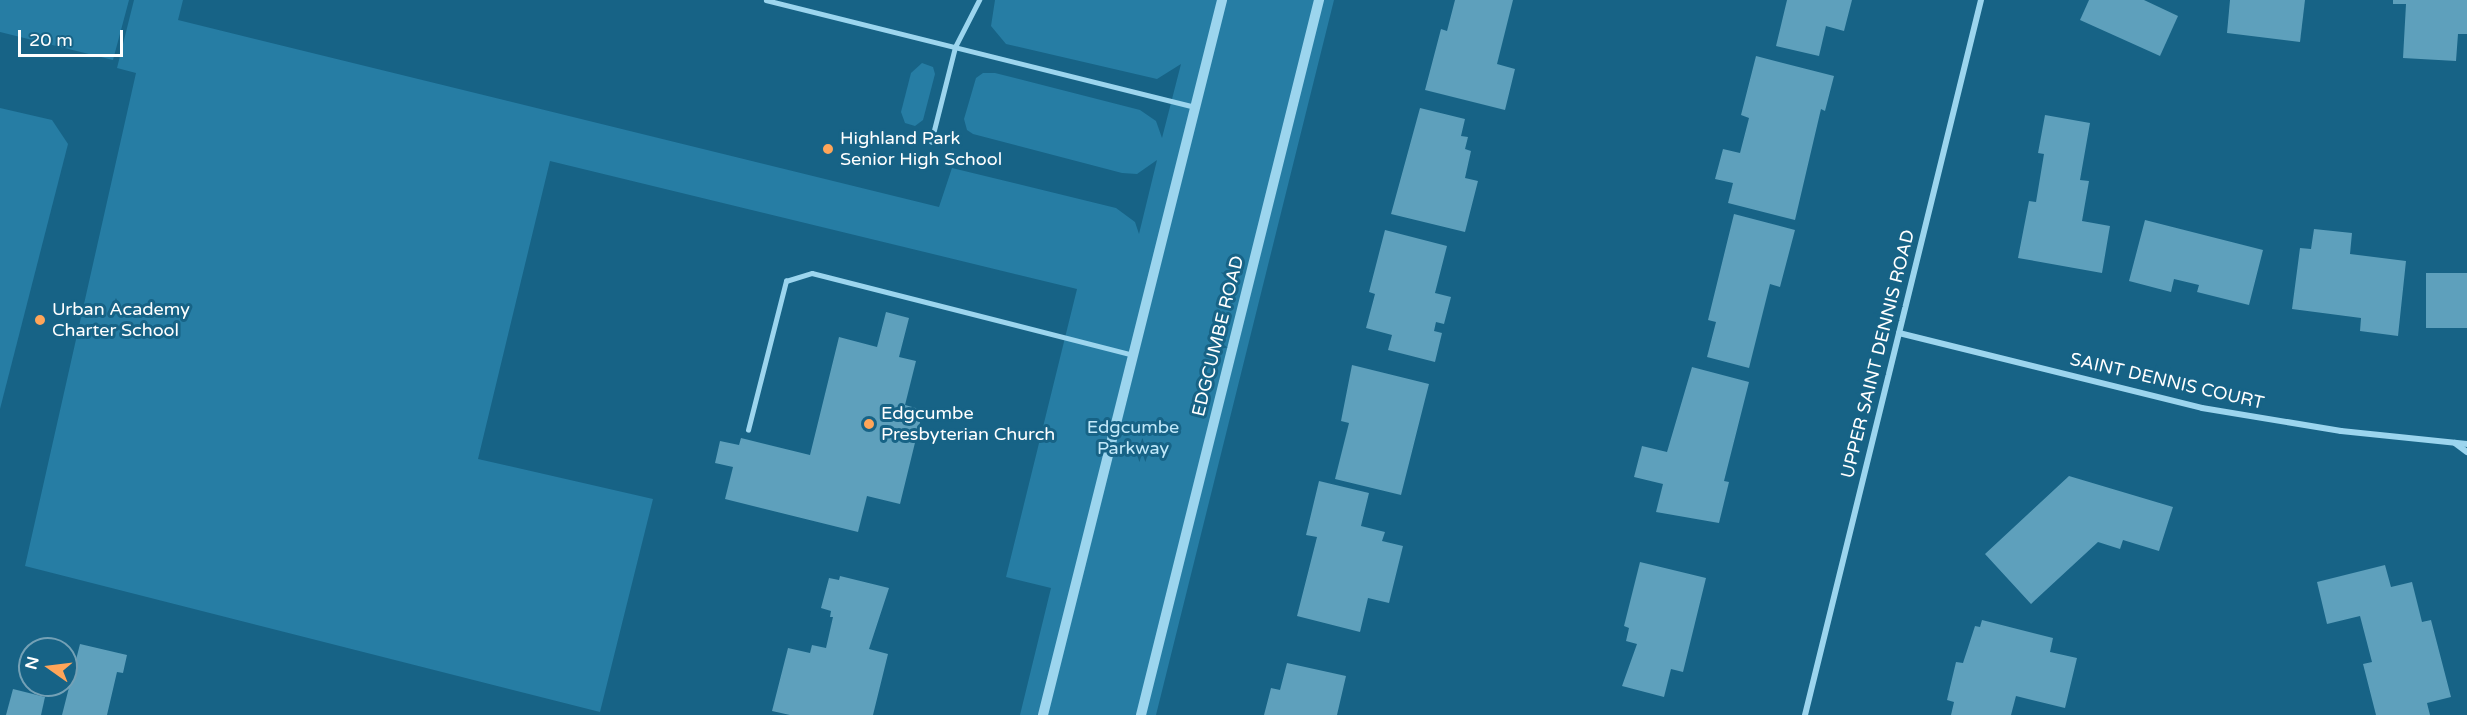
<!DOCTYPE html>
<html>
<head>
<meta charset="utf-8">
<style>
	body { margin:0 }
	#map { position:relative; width:2467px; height:715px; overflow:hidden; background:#176386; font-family:"Varela Round",sans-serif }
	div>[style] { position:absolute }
	.green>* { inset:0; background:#267da4 }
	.building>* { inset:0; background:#5ea0bc; transform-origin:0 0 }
	.service>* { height:4.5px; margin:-2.25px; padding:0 2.25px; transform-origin:2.25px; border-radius:2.25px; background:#9cd5ee }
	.minor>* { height:6px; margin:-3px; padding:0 3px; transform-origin:3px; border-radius:3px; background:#9cd5ee }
	.tertiary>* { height:10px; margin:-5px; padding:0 5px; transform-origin:5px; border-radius:5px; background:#9cd5ee }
	.dots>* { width:16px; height:16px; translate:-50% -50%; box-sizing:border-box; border:3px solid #176386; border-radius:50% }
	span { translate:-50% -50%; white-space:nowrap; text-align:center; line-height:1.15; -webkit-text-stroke:6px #176386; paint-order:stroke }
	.poi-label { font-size:18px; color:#fff }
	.left { translate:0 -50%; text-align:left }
	.street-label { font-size:18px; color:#fff }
	.park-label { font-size:18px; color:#c2e9fa }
	.north { position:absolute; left:18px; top:637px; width:60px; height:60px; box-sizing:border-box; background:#176386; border:2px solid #74a1b6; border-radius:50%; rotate:284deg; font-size:16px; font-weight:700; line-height:24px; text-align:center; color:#fff }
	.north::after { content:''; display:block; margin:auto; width:21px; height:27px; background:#ffa559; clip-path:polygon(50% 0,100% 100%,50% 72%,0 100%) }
	.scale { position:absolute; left:18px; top:30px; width:105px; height:27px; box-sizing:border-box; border:3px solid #fff; border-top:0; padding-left:8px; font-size:18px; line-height:21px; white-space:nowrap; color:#fff; -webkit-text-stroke:4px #176386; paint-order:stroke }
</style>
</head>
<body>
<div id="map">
	<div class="green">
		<i style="clip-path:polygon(0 0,129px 0,113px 60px,0 32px)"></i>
		<i style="clip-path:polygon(134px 0,183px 0,178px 20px,939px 207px,952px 168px,1116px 208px,1135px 222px,1139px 234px,1157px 160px,1137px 174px,1122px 173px,973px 134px,967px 130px,964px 119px,976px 78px,983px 73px,995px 73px,1140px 110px,1156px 121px,1162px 138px,1181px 64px,1157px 79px,1006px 44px,991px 26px,995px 0,1334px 0,1156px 715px,1020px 715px,1051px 588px,1006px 577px,1077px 289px,550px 161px,478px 459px,653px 499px,600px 712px,25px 566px,136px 73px,117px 68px)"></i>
		<i style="clip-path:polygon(922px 63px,933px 67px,935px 74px,923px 120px,915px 126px,905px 123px,901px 112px,911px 73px)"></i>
		<i style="clip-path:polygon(0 108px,52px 120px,68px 144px,0 409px)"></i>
	</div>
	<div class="building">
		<i style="clip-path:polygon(1455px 0,1513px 0,1497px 64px,1515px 69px,1505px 110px,1425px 90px,1441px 29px,1447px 31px)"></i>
		<i style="clip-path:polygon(1787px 0,1852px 0,1844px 31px,1826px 26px,1819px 56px,1776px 46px)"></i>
		<i style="clip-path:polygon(2089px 0,2144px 0,2178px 16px,2160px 56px,2080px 20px)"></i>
		<i style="clip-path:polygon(2230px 0,2305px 0,2300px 42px,2227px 33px)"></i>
		<i style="clip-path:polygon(2393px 0,2467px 0,2467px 34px,2458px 34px,2456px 61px,2403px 58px,2406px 4px,2393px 4px)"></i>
		<i style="clip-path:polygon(1756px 56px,1834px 76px,1825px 111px,1821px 109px,1795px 220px,1728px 203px,1733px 183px,1715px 179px,1723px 149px,1740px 153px,1749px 118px,1741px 115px)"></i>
		<i style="clip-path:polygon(1420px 108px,1465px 119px,1461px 136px,1468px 137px,1465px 149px,1471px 151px,1465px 178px,1478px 181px,1465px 232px,1391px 214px)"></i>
		<i style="clip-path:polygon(2045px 115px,2090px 123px,2080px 180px,2089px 181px,2082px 221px,2110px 226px,2102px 273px,2018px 258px,2029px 201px,2036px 202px,2044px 154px,2038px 153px)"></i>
		<i style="clip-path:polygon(1734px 214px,1795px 230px,1780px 287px,1770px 284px,1749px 368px,1707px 357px,1716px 322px,1708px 320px)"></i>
		<i style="clip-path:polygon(2145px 220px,2263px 250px,2249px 305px,2197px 292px,2199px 285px,2174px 279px,2171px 292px,2129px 281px)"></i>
		<i style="clip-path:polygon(2314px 229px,2352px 233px,2350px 254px,2406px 261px,2398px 336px,2360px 331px,2361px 318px,2292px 309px,2300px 248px,2311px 249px)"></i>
		<i style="clip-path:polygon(1385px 230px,1447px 246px,1435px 293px,1451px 297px,1444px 324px,1436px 322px,1434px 331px,1442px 333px,1435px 362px,1388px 350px,1392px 335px,1366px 328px,1375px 294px,1369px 292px)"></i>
		<i style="left:2467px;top:273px;width:55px;height:41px;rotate:90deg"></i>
		<i style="clip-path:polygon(886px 312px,909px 318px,899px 357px,916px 361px,905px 405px,923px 410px,900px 504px,867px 496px,858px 532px,725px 499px,733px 467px,715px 463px,720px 441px,739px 445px,741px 438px,810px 455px,839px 337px,877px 347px)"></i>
		<i style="clip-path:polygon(1352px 365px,1429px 384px,1401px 495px,1335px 479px,1349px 423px,1341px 421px)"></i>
		<i style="clip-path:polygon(1692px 367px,1749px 382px,1724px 481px,1729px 482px,1719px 523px,1656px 512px,1663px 484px,1634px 477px,1642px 446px,1667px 452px)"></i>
		<i style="clip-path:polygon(2069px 476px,2173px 507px,2159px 551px,2123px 540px,2120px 549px,2098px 542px,2031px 604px,1985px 554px)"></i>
		<i style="clip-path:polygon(1319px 481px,1369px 493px,1361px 526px,1385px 532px,1382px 541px,1403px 546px,1389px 603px,1368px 598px,1360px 632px,1297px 616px,1317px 537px,1306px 535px)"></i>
		<i style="clip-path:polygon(1640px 562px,1706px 578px,1683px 672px,1671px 669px,1664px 697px,1622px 686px,1637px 644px,1626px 641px,1629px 628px,1624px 626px)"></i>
		<i style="clip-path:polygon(2385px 565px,2391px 587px,2412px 582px,2422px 622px,2431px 620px,2451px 697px,2427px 703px,2430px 715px,2376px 715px,2363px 664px,2372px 662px,2360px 616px,2327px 624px,2317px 582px)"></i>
		<i style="clip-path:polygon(840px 576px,889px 588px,869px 649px,888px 654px,873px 715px,790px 715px,772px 711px,788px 648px,810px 653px,812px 645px,826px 648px,833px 617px,830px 617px,831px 611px,821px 608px,829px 578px,839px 580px)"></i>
		<i style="clip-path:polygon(1982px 620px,2053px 638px,2050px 652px,2077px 658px,2065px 708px,2016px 696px,2011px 715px,1951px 715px,1954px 702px,1947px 700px,1956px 662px,1963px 663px,1975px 626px,1980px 627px)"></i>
		<i style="clip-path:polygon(80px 644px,127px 655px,123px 673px,117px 672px,107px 715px,62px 715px)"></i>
		<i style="clip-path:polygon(1287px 663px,1346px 676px,1337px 715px,1264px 715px,1271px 688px,1280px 690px)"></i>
		<i style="clip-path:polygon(13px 689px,45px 697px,41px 715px,6px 715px)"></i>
	</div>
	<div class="service">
		<i style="left:766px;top:0;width:442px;rotate:14deg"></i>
		<i style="left:931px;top:142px;width:98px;rotate:-75.8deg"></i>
		<i style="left:955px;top:47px;width:53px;rotate:-62.9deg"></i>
		<i style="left:748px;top:430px;width:154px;rotate:-75.7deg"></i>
		<i style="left:786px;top:281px;width:27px;rotate:-17deg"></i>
		<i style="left:812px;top:273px;width:331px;rotate:14.3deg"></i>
	</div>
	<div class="minor">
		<i style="left:1899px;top:333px;width:312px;rotate:13.9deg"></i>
		<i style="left:2202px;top:408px;width:141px;rotate:9.4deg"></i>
		<i style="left:2341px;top:431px;width:127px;rotate:5.9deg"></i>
		<i style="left:2455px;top:443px;width:15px;rotate:37deg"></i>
		<i style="left:1805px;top:715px;width:736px;rotate:-76.17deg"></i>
	</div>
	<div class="tertiary">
		<i style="left:1043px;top:715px;width:737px;rotate:-75.94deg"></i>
		<i style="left:1141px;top:715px;width:737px;rotate:-76.02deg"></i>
	</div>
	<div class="dots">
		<i style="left:828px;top:149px;background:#ffa559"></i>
		<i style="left:40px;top:320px;background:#ffa559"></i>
		<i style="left:869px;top:424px;background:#ffa559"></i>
	</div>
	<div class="poi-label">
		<span class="left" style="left:840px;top:149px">Highland Park<br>Senior High School</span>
		<span class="left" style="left:52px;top:320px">Urban Academy<br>Charter School</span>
		<span class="left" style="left:881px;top:424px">Edgcumbe<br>Presbyterian Church</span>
	</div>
	<div class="street-label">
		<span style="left:1218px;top:336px;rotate:-76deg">EDGCUMBE ROAD</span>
		<span style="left:1878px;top:354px;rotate:-76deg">UPPER SAINT DENNIS ROAD</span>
		<span style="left:2167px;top:381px;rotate:13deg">SAINT DENNIS COURT</span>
	</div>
	<div class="park-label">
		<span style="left:1133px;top:438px">Edgcumbe<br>Parkway</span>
	</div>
	<div class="north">N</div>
	<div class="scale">20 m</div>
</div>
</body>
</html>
